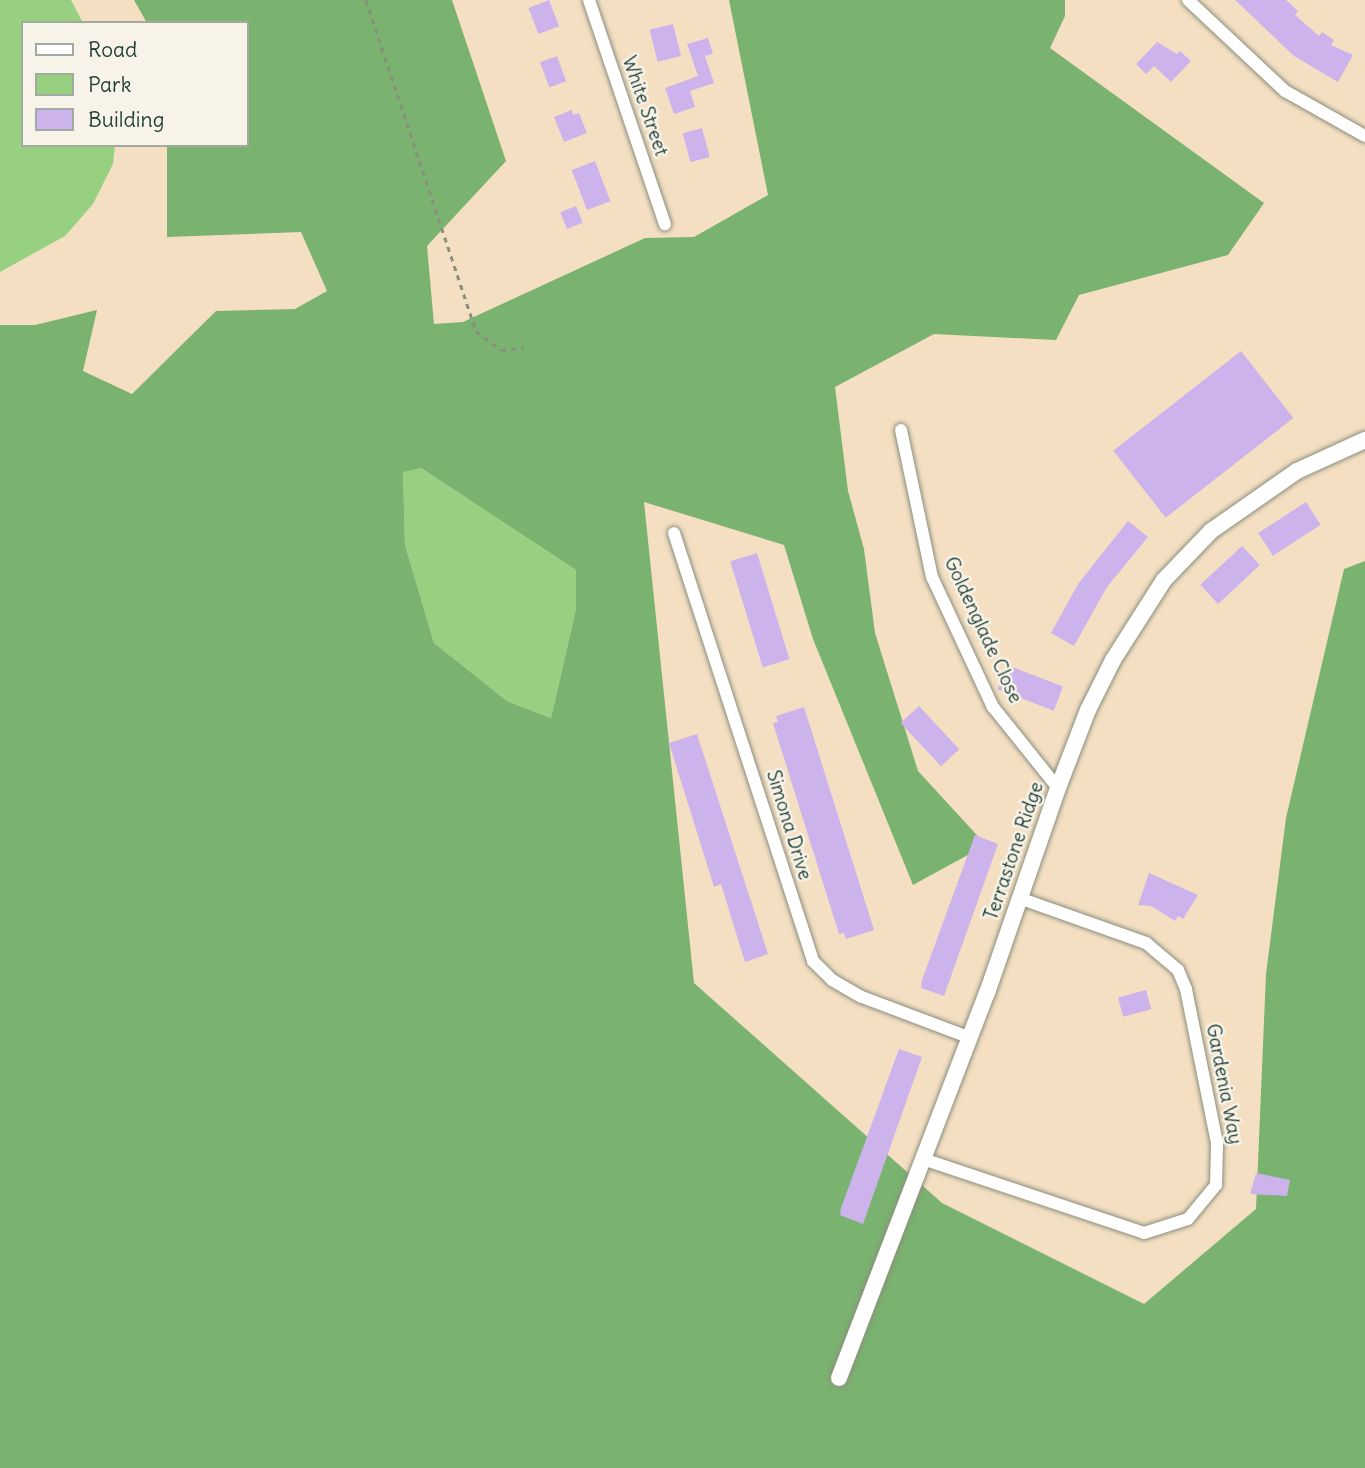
<!DOCTYPE html>
<html>
<head>
<meta charset="utf-8">
<style>
	body { margin:0 }
	#map { position:relative; width:1365px; height:1468px; overflow:hidden; background:#f4dfc3; font-family:Delius,sans-serif }
	div>[style] { position:absolute }
	.green>* { inset:0; background:#98d082 }
	.forest>* { inset:0; background:#7ab270 }
	.building>* { inset:0; background:#cdb3eb; transform-origin:0 0 }
	.path>* { height:2.5px; margin-top:-1.25px; transform-origin:0; background:repeating-linear-gradient(90deg,#8a8e7c 0 5px,transparent 0 10px) }
	.roads { filter:drop-shadow(0 0 2px #8a8e7c) drop-shadow(0 0 2px #8a8e7c) }
	.minor>* { height:12px; margin:-6px; padding:0 6px; transform-origin:6px; border-radius:6px; background:#fff }
	.tertiary>* { height:16px; margin:-8px; padding:0 8px; transform-origin:8px; border-radius:8px; background:#fff }
	span { translate:-50% -50%; white-space:nowrap; text-align:center; line-height:1.15; -webkit-text-stroke:5px #f7f3e8; paint-order:stroke }
	.street-label { font-size:19px; color:#1f3d34 }
	.legend { position:absolute; left:21px; top:21px; width:228px; height:126px; box-sizing:border-box; background:#f7f3e8; border:2px solid #a1aaa0; margin:0; padding:9px 12px; list-style:none; font-size:21px; color:#1f3d34 }
	.legend li { display:flex; align-items:center; gap:14px; height:35px }
	.legend b { width:35px; border:2px solid #a1aaa0 }
</style>
</head>
<body>
<div id="map">
	<div class="green">
		<i style="clip-path:polygon(0 0,71px 0,83px 23px,23px 23px,23px 145px,115px 145px,113px 164px,93px 204px,65px 236px,0 272px)"></i>
		<i style="clip-path:polygon(421px 468px,576px 570px,576px 609px,551px 718px,507px 701px,434px 643px,405px 545px,403px 471px)"></i>
	</div>
	<div class="forest">
		<i style="clip-path:polygon(evenodd,134px 0,452px 0,506px 161px,427px 246px,434px 324px,463px 322px,645px 238px,694px 237px,768px 195px,729px 0,1065px 0,1065px 16px,1050px 48px,1264px 203px,1228px 255px,1079px 295px,1056px 340px,934px 334px,835px 387px,848px 491px,864px 549px,875px 633px,918px 771px,986px 845px,913px 885px,813px 639px,784px 545px,644px 502px,694px 983px,942px 1203px,1144px 1304px,1256px 1209px,1266px 974px,1286px 818px,1344px 569px,1365px 561px,1365px 1468px,0 1468px,0 325px,35px 325px,97px 310px,83px 371px,132px 394px,216px 311px,295px 309px,327px 291px,301px 232px,167px 237px,167px 145px,247px 145px,247px 23px,147px 23px,134px 0,421px 468px,576px 570px,576px 609px,551px 718px,507px 701px,434px 643px,405px 545px,403px 472px,421px 468px)"></i>
	</div>
	<div class="building">
		<i style="left:549px;top:0;width:28px;height:22px;rotate:69deg"></i>
		<i style="clip-path:polygon(1235px 0,1286px 0,1298px 11px,1295px 15px,1319px 36px,1322px 32px,1334px 40px,1331px 45px,1353px 55px,1338px 82px,1294px 56px)"></i>
		<i style="left:673px;top:24px;width:33px;height:24px;rotate:76deg"></i>
		<i style="clip-path:polygon(708px 38px,713px 54px,705px 56px,714px 83px,690px 91px,695px 107px,674px 114px,665px 88px,698px 76px,687px 44px)"></i>
		<i style="clip-path:polygon(1157px 42px,1177px 54px,1180px 51px,1191px 61px,1171px 82px,1154px 66px,1146px 74px,1136px 64px)"></i>
		<i style="left:557px;top:56px;width:27px;height:18px;rotate:70deg"></i>
		<i style="clip-path:polygon(572px 110px,573px 115px,579px 113px,587px 133px,564px 142px,554px 117px)"></i>
		<i style="left:702px;top:128px;width:30px;height:20px;rotate:75deg"></i>
		<i style="left:595px;top:161px;width:43px;height:25px;rotate:69deg"></i>
		<i style="left:576px;top:206px;width:18px;height:17px;rotate:68deg"></i>
		<i style="left:1241px;top:351px;width:85px;height:162px;rotate:52deg"></i>
		<i style="left:1306px;top:502px;width:27px;height:57px;rotate:57deg"></i>
		<i style="clip-path:polygon(1128px 521px,1148px 537px,1107px 587px,1074px 646px,1051px 633px,1078px 584px)"></i>
		<i style="left:1242px;top:546px;width:26px;height:57px;rotate:47deg"></i>
		<i style="left:757px;top:553px;width:111px;height:28px;rotate:73deg"></i>
		<i style="left:1007px;top:665px;width:60px;height:26px;rotate:21deg"></i>
		<i style="left:919px;top:706px;width:59px;height:25px;rotate:47deg"></i>
		<i style="clip-path:polygon(804px 707px,874px 930px,846px 939px,844px 933px,839px 934px,773px 723px,778px 722px,776px 716px)"></i>
		<i style="clip-path:polygon(697px 734px,768px 954px,745px 962px,721px 884px,714px 887px,669px 743px)"></i>
		<i style="clip-path:polygon(975px 835px,998px 844px,944px 996px,921px 988px,922px 980px)"></i>
		<i style="clip-path:polygon(1149px 873px,1198px 895px,1183px 919px,1178px 916px,1175px 921px,1151px 906px,1138px 905px)"></i>
		<i style="left:1146px;top:990px;width:20px;height:29px;rotate:75deg"></i>
		<i style="clip-path:polygon(899px 1049px,922px 1057px,863px 1224px,840px 1215px,841px 1208px)"></i>
		<i style="clip-path:polygon(1256px 1173px,1290px 1180px,1287px 1196px,1250px 1194px)"></i>
	</div>
	<div class="path">
		<i style="left:366px;top:0;width:349px;rotate:71.6deg"></i>
		<i style="left:476px;top:331px;width:31px;rotate:37deg"></i>
		<i style="left:501px;top:350px;width:23px;rotate:-5deg"></i>
	</div>
	<div class="roads">
		<div class="minor">
			<i style="left:589px;top:0;width:237px;rotate:71.3deg"></i>
			<i style="left:1188px;top:0;width:133px;rotate:43.2deg"></i>
			<i style="left:1285px;top:91px;width:92px;rotate:29.4deg"></i>
			<i style="left:901px;top:430px;width:150px;rotate:78.1deg"></i>
			<i style="left:932px;top:577px;width:144px;rotate:64.9deg"></i>
			<i style="left:993px;top:707px;width:104px;rotate:51.3deg"></i>
			<i style="left:674px;top:533px;width:450px;rotate:72deg"></i>
			<i style="left:813px;top:961px;width:27px;rotate:45deg"></i>
			<i style="left:832px;top:980px;width:34px;rotate:30deg"></i>
			<i style="left:862px;top:997px;width:113px;rotate:20.7deg"></i>
			<i style="left:923px;top:1159px;width:233px;rotate:18.5deg"></i>
			<i style="left:1144px;top:1233px;width:46px;rotate:-17.7deg"></i>
			<i style="left:1188px;top:1219px;width:44px;rotate:-50.5deg"></i>
			<i style="left:1216px;top:1185px;width:42px;rotate:-88.6deg"></i>
			<i style="left:1217px;top:1143px;width:157px;rotate:-101.4deg"></i>
			<i style="left:1186px;top:989px;width:21px;rotate:-113deg"></i>
			<i style="left:1178px;top:970px;width:42px;rotate:-139.8deg"></i>
			<i style="left:1146px;top:943px;width:135px;rotate:-160.5deg"></i>
		</div>
		<div class="tertiary">
			<i style="left:839px;top:1378px;width:412px;rotate:-69deg"></i>
			<i style="left:987px;top:993px;width:217px;rotate:-70.9deg"></i>
			<i style="left:1058px;top:788px;width:84px;rotate:-69deg"></i>
			<i style="left:1088px;top:710px;width:56px;rotate:-63.4deg"></i>
			<i style="left:1113px;top:660px;width:95px;rotate:-57.5deg"></i>
			<i style="left:1164px;top:580px;width:68px;rotate:-46.2deg"></i>
			<i style="left:1211px;top:531px;width:105px;rotate:-34.9deg"></i>
			<i style="left:1297px;top:471px;width:75px;rotate:-24.5deg"></i>
		</div>
	</div>
	<div class="street-label">
		<span style="left:645px;top:106px;rotate:71deg">White Street</span>
		<span style="left:983px;top:630px;rotate:65deg">Goldenglade Close</span>
		<span style="left:789px;top:825px;rotate:73deg">Simona Drive</span>
		<span style="left:1014px;top:851px;rotate:-71deg">Terrastone Ridge</span>
		<span style="left:1224px;top:1084px;rotate:79deg">Gardenia Way</span>
	</div>
	<ul class="legend">
	<li><b style="height:9px;background:#fff"></b>Road</li>
	<li><b style="height:19px;background:#98d082"></b>Park</li>
	<li><b style="height:19px;background:#cdb3eb"></b>Building</li>
	</ul>
</div>
</body>
</html>
